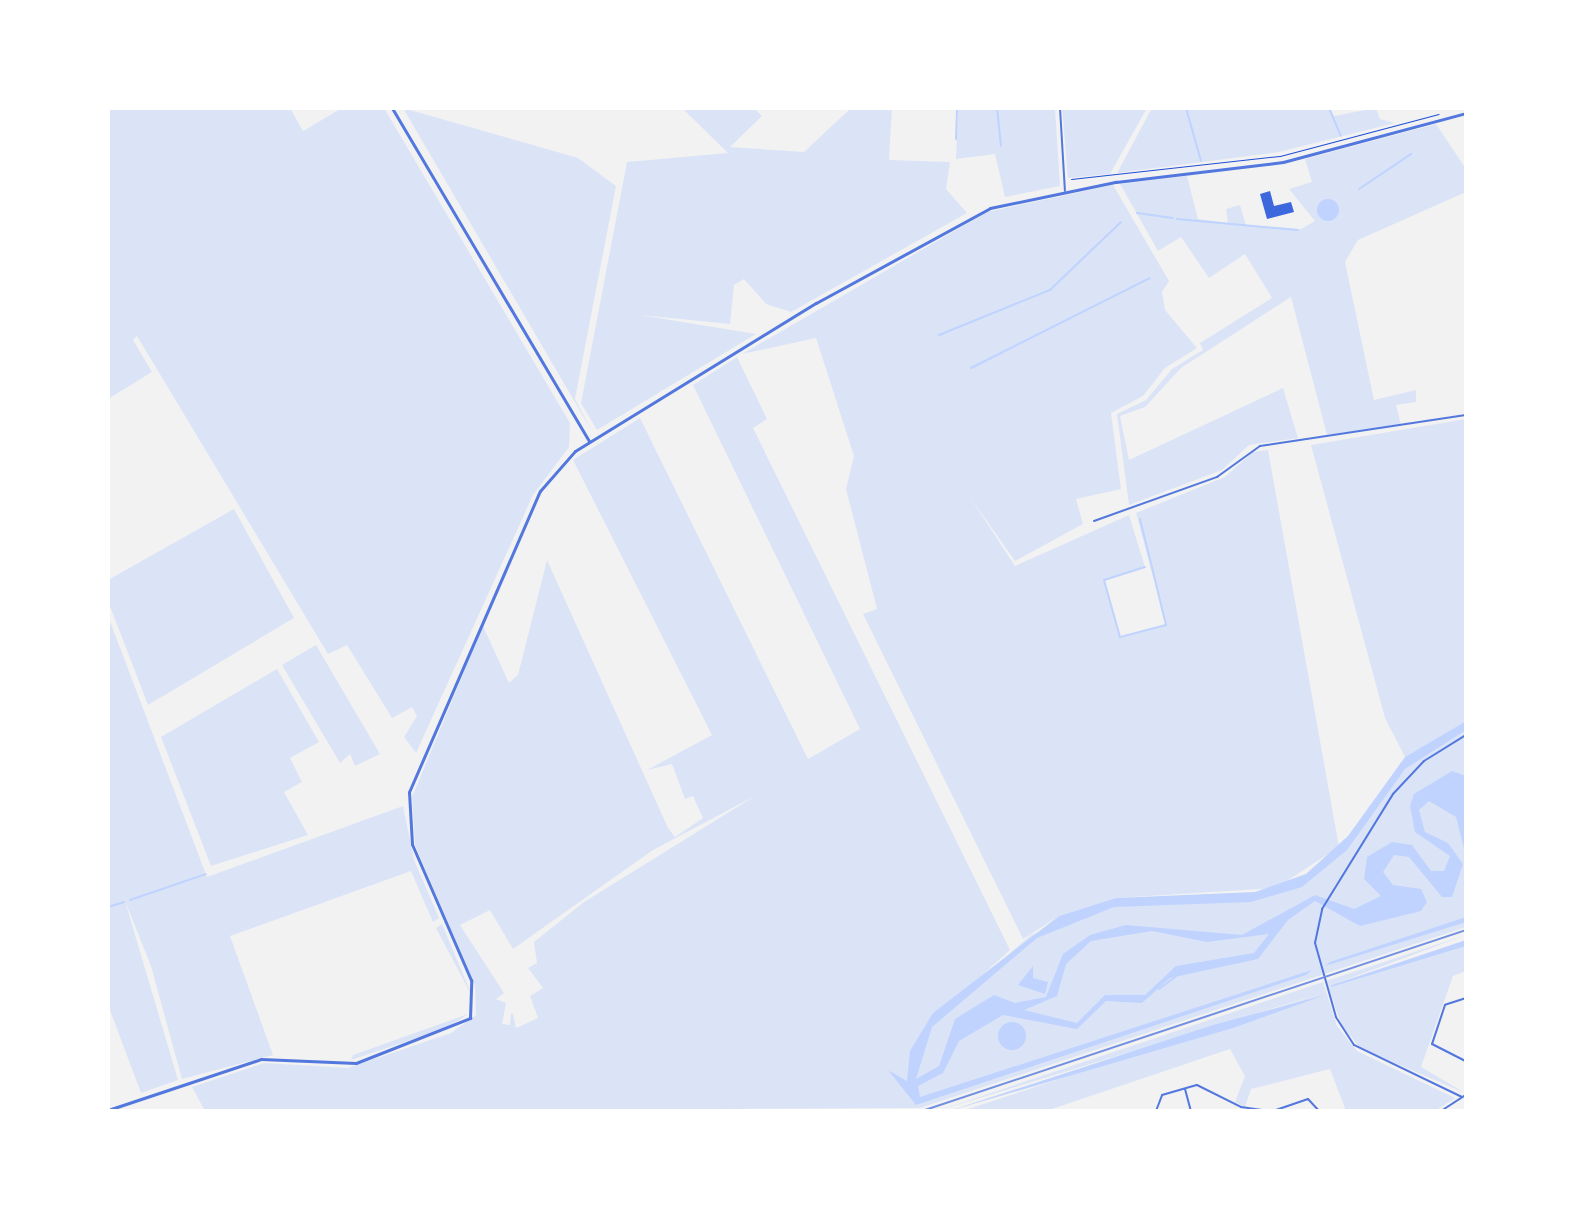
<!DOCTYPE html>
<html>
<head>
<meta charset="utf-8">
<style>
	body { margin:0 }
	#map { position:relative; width:1574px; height:1219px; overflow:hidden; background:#f2f2f2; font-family:"Crimson Pro",serif }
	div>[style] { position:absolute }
	.green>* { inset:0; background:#dbe4f7 }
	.water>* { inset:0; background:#bfd3fe }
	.round { border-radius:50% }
	.stream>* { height:2px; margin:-1px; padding:0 1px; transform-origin:1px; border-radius:1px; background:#bfd3fe }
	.building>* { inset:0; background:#3d67dc }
	.path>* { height:1px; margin:-0.5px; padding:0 0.5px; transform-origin:0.5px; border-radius:0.5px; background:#1d4ed8 }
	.minor>* { height:2px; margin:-1px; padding:0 1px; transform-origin:1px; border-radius:1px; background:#5277de }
	.tertiary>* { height:3px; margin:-1.5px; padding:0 1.5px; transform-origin:1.5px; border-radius:1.5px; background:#5277de }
	.rail>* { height:2px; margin:-1px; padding:0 1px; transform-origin:1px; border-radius:1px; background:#7290e2 }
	span { translate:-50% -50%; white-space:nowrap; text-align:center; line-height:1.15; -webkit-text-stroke:6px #fff; paint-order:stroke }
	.frame { position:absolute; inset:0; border:110px solid #fff; pointer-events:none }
</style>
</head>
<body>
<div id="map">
	<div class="green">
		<i style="clip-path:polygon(108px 108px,290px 108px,303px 131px,342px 108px,384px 108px,570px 423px,569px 447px,533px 495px,416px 753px,404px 737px,417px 716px,412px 707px,392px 718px,347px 645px,328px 654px,137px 336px,133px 340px,152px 372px,108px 399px)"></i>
		<i style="clip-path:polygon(403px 108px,578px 158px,616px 186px,575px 399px,593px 433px)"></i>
		<i style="clip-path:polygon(682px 108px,754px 108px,762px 116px,730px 147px,804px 152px,851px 108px,892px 108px,889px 160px,950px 162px,946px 189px,967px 213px,791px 312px,766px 304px,744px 279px,734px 285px,730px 324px,640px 315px,756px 334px,597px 430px,581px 403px,627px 162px,728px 153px)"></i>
		<i style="clip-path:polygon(958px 108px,1055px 108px,1060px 186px,1005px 197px,995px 154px,956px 159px)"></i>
		<i style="clip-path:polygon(1062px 108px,1147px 108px,1110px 174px,1068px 178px)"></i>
		<i style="clip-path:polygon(1152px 108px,1330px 108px,1334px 116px,1376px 108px,1380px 119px,1395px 123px,1279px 152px,1117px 173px)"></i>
		<i style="clip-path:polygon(evenodd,1436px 124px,1466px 169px,1466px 192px,1358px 240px,1345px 262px,1374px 400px,1416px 390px,1416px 402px,1396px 405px,1401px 425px,1327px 435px,1291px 297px,1181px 368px,1145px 407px,1120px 416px,1129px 460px,1283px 388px,1298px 438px,1249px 445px,1222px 470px,1129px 505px,1117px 414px,1146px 400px,1172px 369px,1203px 350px,1200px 343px,1272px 298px,1245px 254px,1209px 278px,1181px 237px,1158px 251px,1120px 184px,1187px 176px,1198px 219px,1228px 223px,1226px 209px,1240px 205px,1246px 225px,1301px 229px,1315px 221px,1289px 189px,1312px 182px,1305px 159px,1436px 124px,1328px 199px,1339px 212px,1331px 220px,1318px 213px,1328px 199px)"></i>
		<i style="clip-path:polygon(1113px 185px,1169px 281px,1162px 292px,1165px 310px,1197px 348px,1165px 368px,1143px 396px,1111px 413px,1121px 489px,1076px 499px,1083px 524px,1015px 561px,970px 497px,1015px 566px,1129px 515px,1145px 567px,1104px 581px,1120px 637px,1166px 625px,1136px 513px,1225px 477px,1253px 452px,1268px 450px,1339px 847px,1276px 888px,1116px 898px,1059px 916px,1023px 939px,863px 614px,877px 609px,846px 489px,854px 456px,816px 338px,742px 354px,987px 212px)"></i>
		<i style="clip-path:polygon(evenodd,737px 357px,767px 419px,753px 428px,1010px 950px,919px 1032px,1031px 935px,1075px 917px,1108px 905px,1250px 895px,1296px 882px,1337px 852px,1421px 746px,1466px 725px,1466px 927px,920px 1108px,205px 1111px,192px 1087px,264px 1063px,348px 1068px,451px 1033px,476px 1015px,475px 986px,415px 845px,412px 797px,483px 626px,509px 683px,518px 675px,547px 560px,668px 828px,675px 837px,703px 818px,693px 796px,685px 799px,672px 764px,647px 770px,712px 735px,573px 460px,640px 418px,808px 759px,860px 729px,693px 385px,737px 357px,755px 796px,584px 902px,534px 942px,537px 963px,528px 968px,543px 988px,530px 996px,538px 1018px,516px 1028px,513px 1014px,511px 1013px,510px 1025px,502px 1024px,506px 1003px,496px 999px,504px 993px,460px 925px,490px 910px,513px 949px,653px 850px,755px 796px,737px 357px,918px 1053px,915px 1067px,912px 1097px,888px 1070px,907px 1081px,918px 1053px)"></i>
		<i style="clip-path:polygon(1466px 419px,1466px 721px,1405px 757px,1385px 718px,1311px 445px)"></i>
		<i style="clip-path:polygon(234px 509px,294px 618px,148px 705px,108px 601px,108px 580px)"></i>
		<i style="clip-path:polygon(108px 616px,207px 877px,403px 806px,414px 860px,439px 918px,433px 922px,411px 871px,230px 936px,273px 1055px,182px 1079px,151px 966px,125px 901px,178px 1080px,141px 1093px,108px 1005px)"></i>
		<i style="clip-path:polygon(316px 645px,380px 754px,355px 766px,350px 754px,340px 763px,282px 665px)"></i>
		<i style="clip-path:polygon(277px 669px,319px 742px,290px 758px,302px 782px,284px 792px,308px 835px,211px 866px,161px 737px)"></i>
		<i style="clip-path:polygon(442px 924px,471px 993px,472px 996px,436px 928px)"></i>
		<i style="clip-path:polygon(1466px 935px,1332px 985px,1466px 945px,1466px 971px,1453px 976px,1421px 1067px,1465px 1093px,1360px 1048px,1341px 1024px,1326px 981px)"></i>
		<i style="clip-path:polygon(1323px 982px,1337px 1026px,1357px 1051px,1455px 1098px,1435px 1111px,1346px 1111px,1330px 1069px,1251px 1089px,1245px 1107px,1235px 1102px,1245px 1076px,1230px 1049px,1046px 1111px,962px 1111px,1320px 994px,937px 1111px)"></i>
		<i style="clip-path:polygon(468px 1014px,447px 1028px,351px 1060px,353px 1055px)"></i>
	</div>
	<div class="water">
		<i class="round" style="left:1317px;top:199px;width:22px;height:22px"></i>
		<i style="clip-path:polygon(evenodd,1466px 721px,1466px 730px,1405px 769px,1347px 850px,1302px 887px,1251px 902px,1114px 907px,1037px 938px,932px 1027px,916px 1079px,939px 1066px,955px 1019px,994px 995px,1015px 1003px,1046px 997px,1063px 954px,1090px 935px,1126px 925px,1242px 935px,1315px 895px,1354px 909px,1381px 896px,1364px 879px,1367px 857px,1392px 842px,1412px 845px,1431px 871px,1444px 871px,1450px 856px,1415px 832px,1410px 806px,1414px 794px,1452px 771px,1466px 776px,1466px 856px,1456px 817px,1429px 801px,1419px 810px,1425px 832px,1448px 843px,1463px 864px,1452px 897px,1442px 897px,1409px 857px,1394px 855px,1383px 872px,1393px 885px,1421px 889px,1427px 902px,1421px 911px,1360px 926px,1315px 901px,1288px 920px,1258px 959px,1170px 978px,1142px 1003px,1106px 1001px,1077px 1029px,1003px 1015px,959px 1041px,943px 1073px,918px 1086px,920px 1097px,1312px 970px,1306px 975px,916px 1105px,888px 1070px,907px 1081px,910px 1051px,933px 1013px,1059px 916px,1116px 898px,1255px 892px,1306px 874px,1348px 836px,1405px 757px,1466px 721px,1152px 931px,1207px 942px,1269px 934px,1254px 953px,1176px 966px,1145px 995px,1105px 995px,1077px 1023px,1024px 1010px,1057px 996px,1066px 964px,1091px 941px,1152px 931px)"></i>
		<i style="clip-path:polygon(1466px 917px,1466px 922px,1325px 966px,1330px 962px)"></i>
		<i style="clip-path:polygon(1466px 940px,1466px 946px,1331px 987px,1332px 985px)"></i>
		<i style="clip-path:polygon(1033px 966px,1033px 978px,1048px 982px,1045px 994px,1018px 985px)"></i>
		<i style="clip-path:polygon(1325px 995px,1233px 1028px,949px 1111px,1213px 1025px)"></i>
		<i class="round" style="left:998px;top:1022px;width:28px;height:28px"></i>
	</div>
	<div class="stream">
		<i style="left:997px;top:108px;width:38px;rotate:84deg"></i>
		<i style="left:1186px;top:108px;width:55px;rotate:74.2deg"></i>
		<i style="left:1329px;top:108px;width:30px;rotate:67deg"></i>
		<i style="left:956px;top:139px;width:31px;rotate:-88deg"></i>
		<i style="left:1359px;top:189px;width:63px;rotate:-33.9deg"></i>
		<i style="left:1137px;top:213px;width:36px;rotate:8deg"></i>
		<i style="left:1177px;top:219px;width:121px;rotate:5.2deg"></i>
		<i style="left:939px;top:335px;width:120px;rotate:-22.1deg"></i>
		<i style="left:1050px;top:290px;width:98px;rotate:-43.8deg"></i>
		<i style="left:971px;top:368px;width:200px;rotate:-26.7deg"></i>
		<i style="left:1140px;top:519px;width:109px;rotate:76.2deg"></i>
		<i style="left:1166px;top:625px;width:48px;rotate:165.4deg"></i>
		<i style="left:1120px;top:637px;width:59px;rotate:-105.7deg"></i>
		<i style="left:1104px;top:580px;width:43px;rotate:-17.6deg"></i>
		<i style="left:130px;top:900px;width:80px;rotate:-18.9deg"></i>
		<i style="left:108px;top:907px;width:17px;rotate:-17deg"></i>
		<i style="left:1159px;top:989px;width:21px;rotate:-37deg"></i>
	</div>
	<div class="building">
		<i style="clip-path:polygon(1270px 191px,1274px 206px,1291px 202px,1294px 212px,1267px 219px,1260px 194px)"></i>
	</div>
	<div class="path">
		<i style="left:1071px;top:179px;width:210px;rotate:-6.3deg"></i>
		<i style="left:1280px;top:156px;width:164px;rotate:-14.8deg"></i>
	</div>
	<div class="minor">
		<i style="left:1060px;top:108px;width:83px;rotate:86.6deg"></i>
		<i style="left:1465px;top:151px;width:1px;rotate:-45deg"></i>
		<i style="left:1094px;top:521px;width:131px;rotate:-19.7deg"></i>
		<i style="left:1217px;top:477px;width:53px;rotate:-35.8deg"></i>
		<i style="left:1260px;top:446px;width:208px;rotate:-8.6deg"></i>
		<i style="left:1466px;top:998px;width:22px;rotate:162deg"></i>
		<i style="left:1445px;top:1005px;width:41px;rotate:108.4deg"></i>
		<i style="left:1432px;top:1044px;width:38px;rotate:27deg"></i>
		<i style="left:1185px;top:1089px;width:23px;rotate:75deg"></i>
		<i style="left:1462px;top:1097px;width:120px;rotate:-154.3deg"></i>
		<i style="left:1354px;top:1045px;width:33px;rotate:-123deg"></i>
		<i style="left:1336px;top:1017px;width:77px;rotate:-105.8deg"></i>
		<i style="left:1315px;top:943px;width:35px;rotate:-78deg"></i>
		<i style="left:1322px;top:909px;width:135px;rotate:-58.3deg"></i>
		<i style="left:1393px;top:794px;width:45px;rotate:-46.8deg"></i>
		<i style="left:1424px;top:761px;width:49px;rotate:-31.8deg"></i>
		<i style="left:1156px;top:1111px;width:17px;rotate:-69deg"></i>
		<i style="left:1162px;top:1095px;width:36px;rotate:-16deg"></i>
		<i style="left:1197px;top:1085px;width:49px;rotate:26.6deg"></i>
		<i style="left:1241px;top:1107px;width:30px;rotate:8deg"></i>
		<i style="left:1273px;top:1111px;width:37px;rotate:-19deg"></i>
		<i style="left:1308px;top:1099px;width:16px;rotate:47deg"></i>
		<i style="left:1441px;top:1111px;width:30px;rotate:-33deg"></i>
	</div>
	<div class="tertiary">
		<i style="left:392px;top:108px;width:387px;rotate:59.4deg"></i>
		<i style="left:108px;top:1110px;width:161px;rotate:-18.4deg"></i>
		<i style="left:261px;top:1059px;width:95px;rotate:2.4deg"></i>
		<i style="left:356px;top:1063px;width:123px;rotate:-21.5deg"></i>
		<i style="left:470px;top:1018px;width:38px;rotate:-88deg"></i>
		<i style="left:471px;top:980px;width:148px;rotate:-113.5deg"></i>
		<i style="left:412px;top:844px;width:52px;rotate:-93.3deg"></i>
		<i style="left:409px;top:792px;width:328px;rotate:-66.5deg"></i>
		<i style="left:540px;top:491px;width:53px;rotate:-48.8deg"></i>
		<i style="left:575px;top:451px;width:283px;rotate:-31.6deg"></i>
		<i style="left:816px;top:303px;width:198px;rotate:-28.6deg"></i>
		<i style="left:990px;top:208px;width:129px;rotate:-11.7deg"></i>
		<i style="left:1116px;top:182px;width:168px;rotate:-6.8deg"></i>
		<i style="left:1283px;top:162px;width:189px;rotate:-15deg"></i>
	</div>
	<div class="rail">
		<i style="left:922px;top:1111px;width:573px;rotate:-18.4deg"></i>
	</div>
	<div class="frame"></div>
</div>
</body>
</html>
